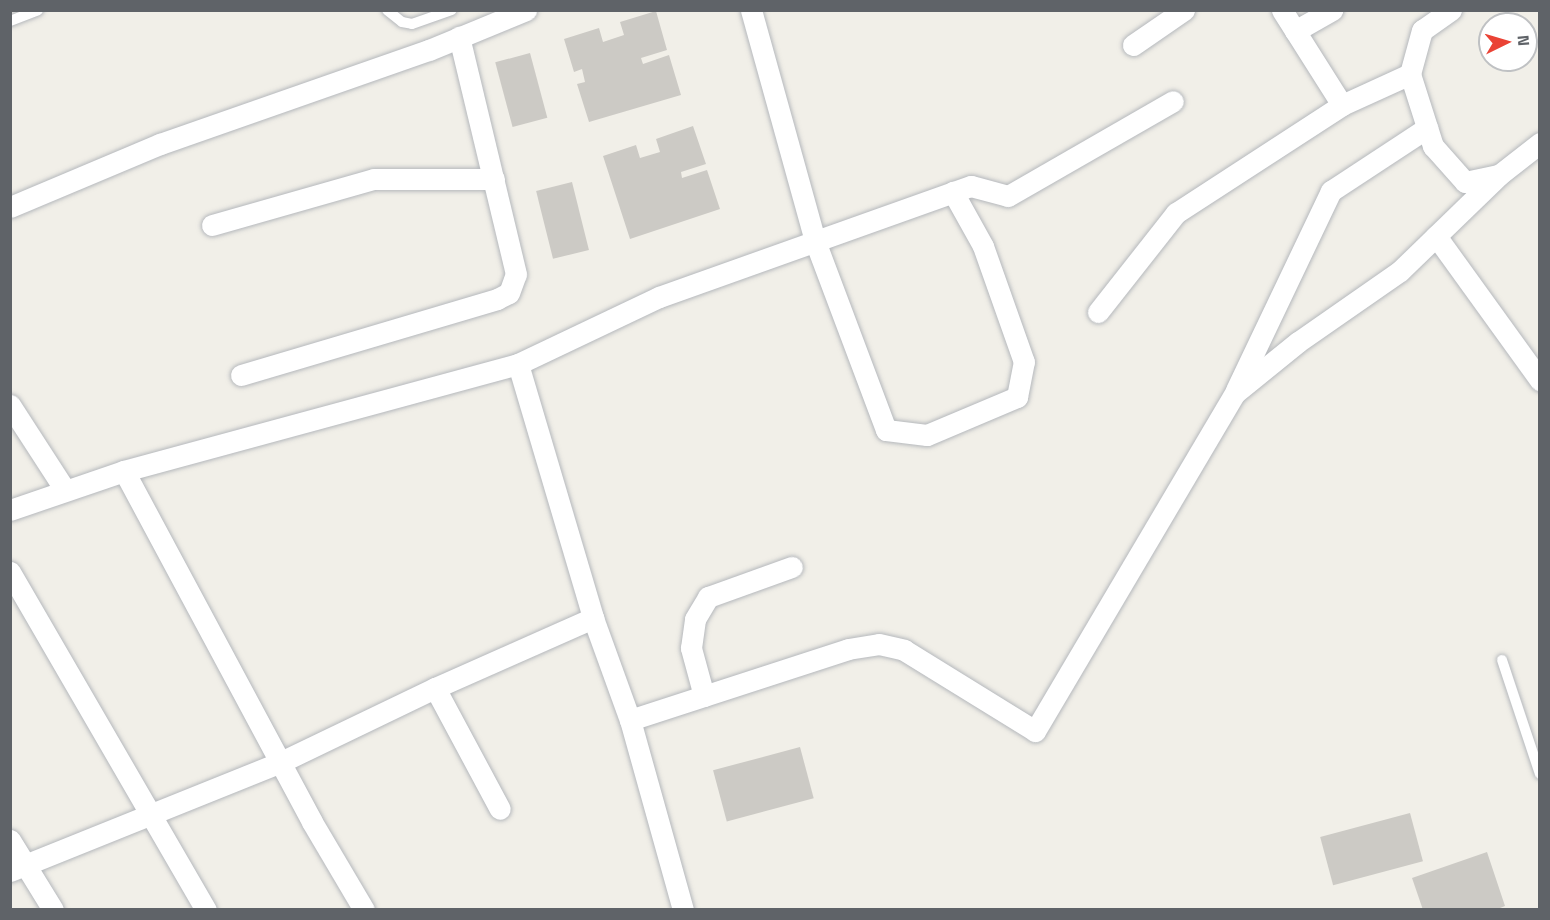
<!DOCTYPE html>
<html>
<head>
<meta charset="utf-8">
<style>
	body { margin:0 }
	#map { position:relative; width:1550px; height:920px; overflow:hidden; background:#f1efe8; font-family:"Titillium Web",sans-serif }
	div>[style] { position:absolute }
	.building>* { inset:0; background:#cccac5; transform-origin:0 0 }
	.roads { filter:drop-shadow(0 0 2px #b5b8bc) drop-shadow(0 0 2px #b5b8bc) }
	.service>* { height:10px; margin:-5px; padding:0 5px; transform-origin:5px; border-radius:5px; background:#fff }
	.minor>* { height:21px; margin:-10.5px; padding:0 10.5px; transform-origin:10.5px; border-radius:10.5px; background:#fff }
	span { translate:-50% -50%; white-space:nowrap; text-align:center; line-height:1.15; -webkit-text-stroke:4.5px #fff; paint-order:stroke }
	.frame { position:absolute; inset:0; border:12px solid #5f6368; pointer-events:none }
	.north { position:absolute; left:1478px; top:12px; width:60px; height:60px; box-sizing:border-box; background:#fff; border:2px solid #bfc1c3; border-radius:50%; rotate:85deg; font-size:16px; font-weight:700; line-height:24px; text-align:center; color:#5f6368 }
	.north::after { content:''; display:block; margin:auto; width:21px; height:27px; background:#ea4335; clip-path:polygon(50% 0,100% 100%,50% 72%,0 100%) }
</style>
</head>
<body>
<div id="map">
	<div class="building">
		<i style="clip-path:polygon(656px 11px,667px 50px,641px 58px,643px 64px,669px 55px,681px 95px,589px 122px,577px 84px,585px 82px,582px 69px,574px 72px,564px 39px,599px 28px,603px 42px,624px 35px,620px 22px)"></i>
		<i style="left:530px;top:53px;width:67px;height:36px;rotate:75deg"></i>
		<i style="clip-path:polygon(693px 126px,706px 164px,681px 172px,682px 178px,707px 170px,720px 209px,630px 239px,603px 156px,636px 145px,640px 158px,660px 152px,656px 139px)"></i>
		<i style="left:572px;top:182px;width:70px;height:37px;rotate:76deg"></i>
		<i style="left:800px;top:747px;width:53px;height:90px;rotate:75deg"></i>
		<i style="left:1410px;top:813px;width:50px;height:93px;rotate:75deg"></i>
		<i style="clip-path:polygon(1487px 852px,1505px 906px,1495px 910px,1423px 910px,1412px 878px)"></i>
	</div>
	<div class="roads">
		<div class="service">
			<i style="left:387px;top:10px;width:19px;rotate:39deg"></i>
			<i style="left:402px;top:22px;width:10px;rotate:11deg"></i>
			<i style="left:412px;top:24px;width:42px;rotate:-19.3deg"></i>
			<i style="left:10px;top:21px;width:30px;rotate:-21deg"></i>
			<i style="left:1502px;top:660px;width:120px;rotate:71.6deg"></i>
		</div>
		<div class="minor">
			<i style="left:751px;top:10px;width:240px;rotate:74.5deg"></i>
			<i style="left:815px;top:241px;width:202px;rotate:69.4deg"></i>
			<i style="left:886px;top:430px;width:41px;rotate:7deg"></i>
			<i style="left:927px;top:435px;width:98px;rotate:-22.9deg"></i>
			<i style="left:1017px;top:397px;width:36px;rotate:-79deg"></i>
			<i style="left:1024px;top:362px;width:123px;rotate:-109.5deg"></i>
			<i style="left:983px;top:246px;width:62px;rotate:-119.1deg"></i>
			<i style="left:1451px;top:10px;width:35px;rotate:145deg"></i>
			<i style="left:1422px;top:30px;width:46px;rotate:105.3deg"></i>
			<i style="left:1410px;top:74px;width:76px;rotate:72.3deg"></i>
			<i style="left:1433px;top:146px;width:48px;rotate:48.4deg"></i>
			<i style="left:1465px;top:182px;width:35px;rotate:-12deg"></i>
			<i style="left:1499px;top:175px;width:52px;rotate:-38deg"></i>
			<i style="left:1295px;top:31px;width:43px;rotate:-29.6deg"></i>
			<i style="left:1133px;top:45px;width:62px;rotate:-34.5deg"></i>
			<i style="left:1342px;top:105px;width:75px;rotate:-24.5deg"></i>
			<i style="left:10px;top:207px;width:163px;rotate:-22.8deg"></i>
			<i style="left:160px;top:144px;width:285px;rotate:-19.3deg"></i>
			<i style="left:429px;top:50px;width:105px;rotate:-22.4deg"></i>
			<i style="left:212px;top:225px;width:168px;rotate:-15.9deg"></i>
			<i style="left:374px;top:179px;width:120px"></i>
			<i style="left:1436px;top:236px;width:178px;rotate:54.2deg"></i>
			<i style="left:1098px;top:312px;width:126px;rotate:-51.8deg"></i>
			<i style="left:1176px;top:213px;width:198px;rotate:-33deg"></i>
			<i style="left:1342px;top:105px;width:112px;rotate:-122.3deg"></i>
			<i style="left:518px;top:364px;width:265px;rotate:73.5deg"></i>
			<i style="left:593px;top:618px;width:109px;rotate:70.1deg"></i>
			<i style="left:630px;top:720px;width:197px;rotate:74.4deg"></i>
			<i style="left:241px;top:375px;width:267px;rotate:-16.5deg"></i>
			<i style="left:497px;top:299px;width:13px;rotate:-27deg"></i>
			<i style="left:509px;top:293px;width:20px;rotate:-70deg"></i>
			<i style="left:516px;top:274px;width:244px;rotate:-103.5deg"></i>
			<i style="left:1236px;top:390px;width:221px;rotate:-64.5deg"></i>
			<i style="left:1331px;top:191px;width:115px;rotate:-33.3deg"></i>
			<i style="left:10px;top:405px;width:101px;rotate:57.1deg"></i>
			<i style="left:124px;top:471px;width:398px;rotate:61.8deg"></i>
			<i style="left:312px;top:822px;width:102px;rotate:59.4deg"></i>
			<i style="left:10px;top:510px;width:120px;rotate:-18.9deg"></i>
			<i style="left:124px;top:471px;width:408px;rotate:-15.2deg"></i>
			<i style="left:518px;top:364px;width:156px;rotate:-25.4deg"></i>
			<i style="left:659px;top:297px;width:331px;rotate:-19.6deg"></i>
			<i style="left:971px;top:186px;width:38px;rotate:15deg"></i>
			<i style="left:1008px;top:196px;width:190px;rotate:-29.9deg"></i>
			<i style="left:10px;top:572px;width:391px;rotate:59.9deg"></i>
			<i style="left:435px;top:688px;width:137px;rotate:61.8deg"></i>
			<i style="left:704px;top:696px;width:50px;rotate:-105.2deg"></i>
			<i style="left:691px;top:648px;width:29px;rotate:-82deg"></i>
			<i style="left:695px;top:619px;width:26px;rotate:-59deg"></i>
			<i style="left:708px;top:597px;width:89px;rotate:-19.7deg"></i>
			<i style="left:630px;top:720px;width:229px;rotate:-18deg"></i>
			<i style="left:848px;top:649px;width:31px;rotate:-9deg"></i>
			<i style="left:879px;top:644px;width:26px;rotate:13deg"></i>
			<i style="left:904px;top:650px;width:154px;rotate:31.7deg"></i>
			<i style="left:1035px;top:731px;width:393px;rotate:-59.4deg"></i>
			<i style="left:1235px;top:393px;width:81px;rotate:-39deg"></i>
			<i style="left:1298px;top:342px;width:124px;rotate:-34.8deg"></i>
			<i style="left:1400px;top:271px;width:138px;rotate:-44.1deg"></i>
			<i style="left:10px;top:840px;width:82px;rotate:58.4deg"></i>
			<i style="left:10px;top:871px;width:292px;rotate:-21.9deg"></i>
			<i style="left:281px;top:762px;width:171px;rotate:-25.7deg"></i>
			<i style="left:435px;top:688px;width:173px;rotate:-23.9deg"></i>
		</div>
	</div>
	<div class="frame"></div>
	<div class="north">N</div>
</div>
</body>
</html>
